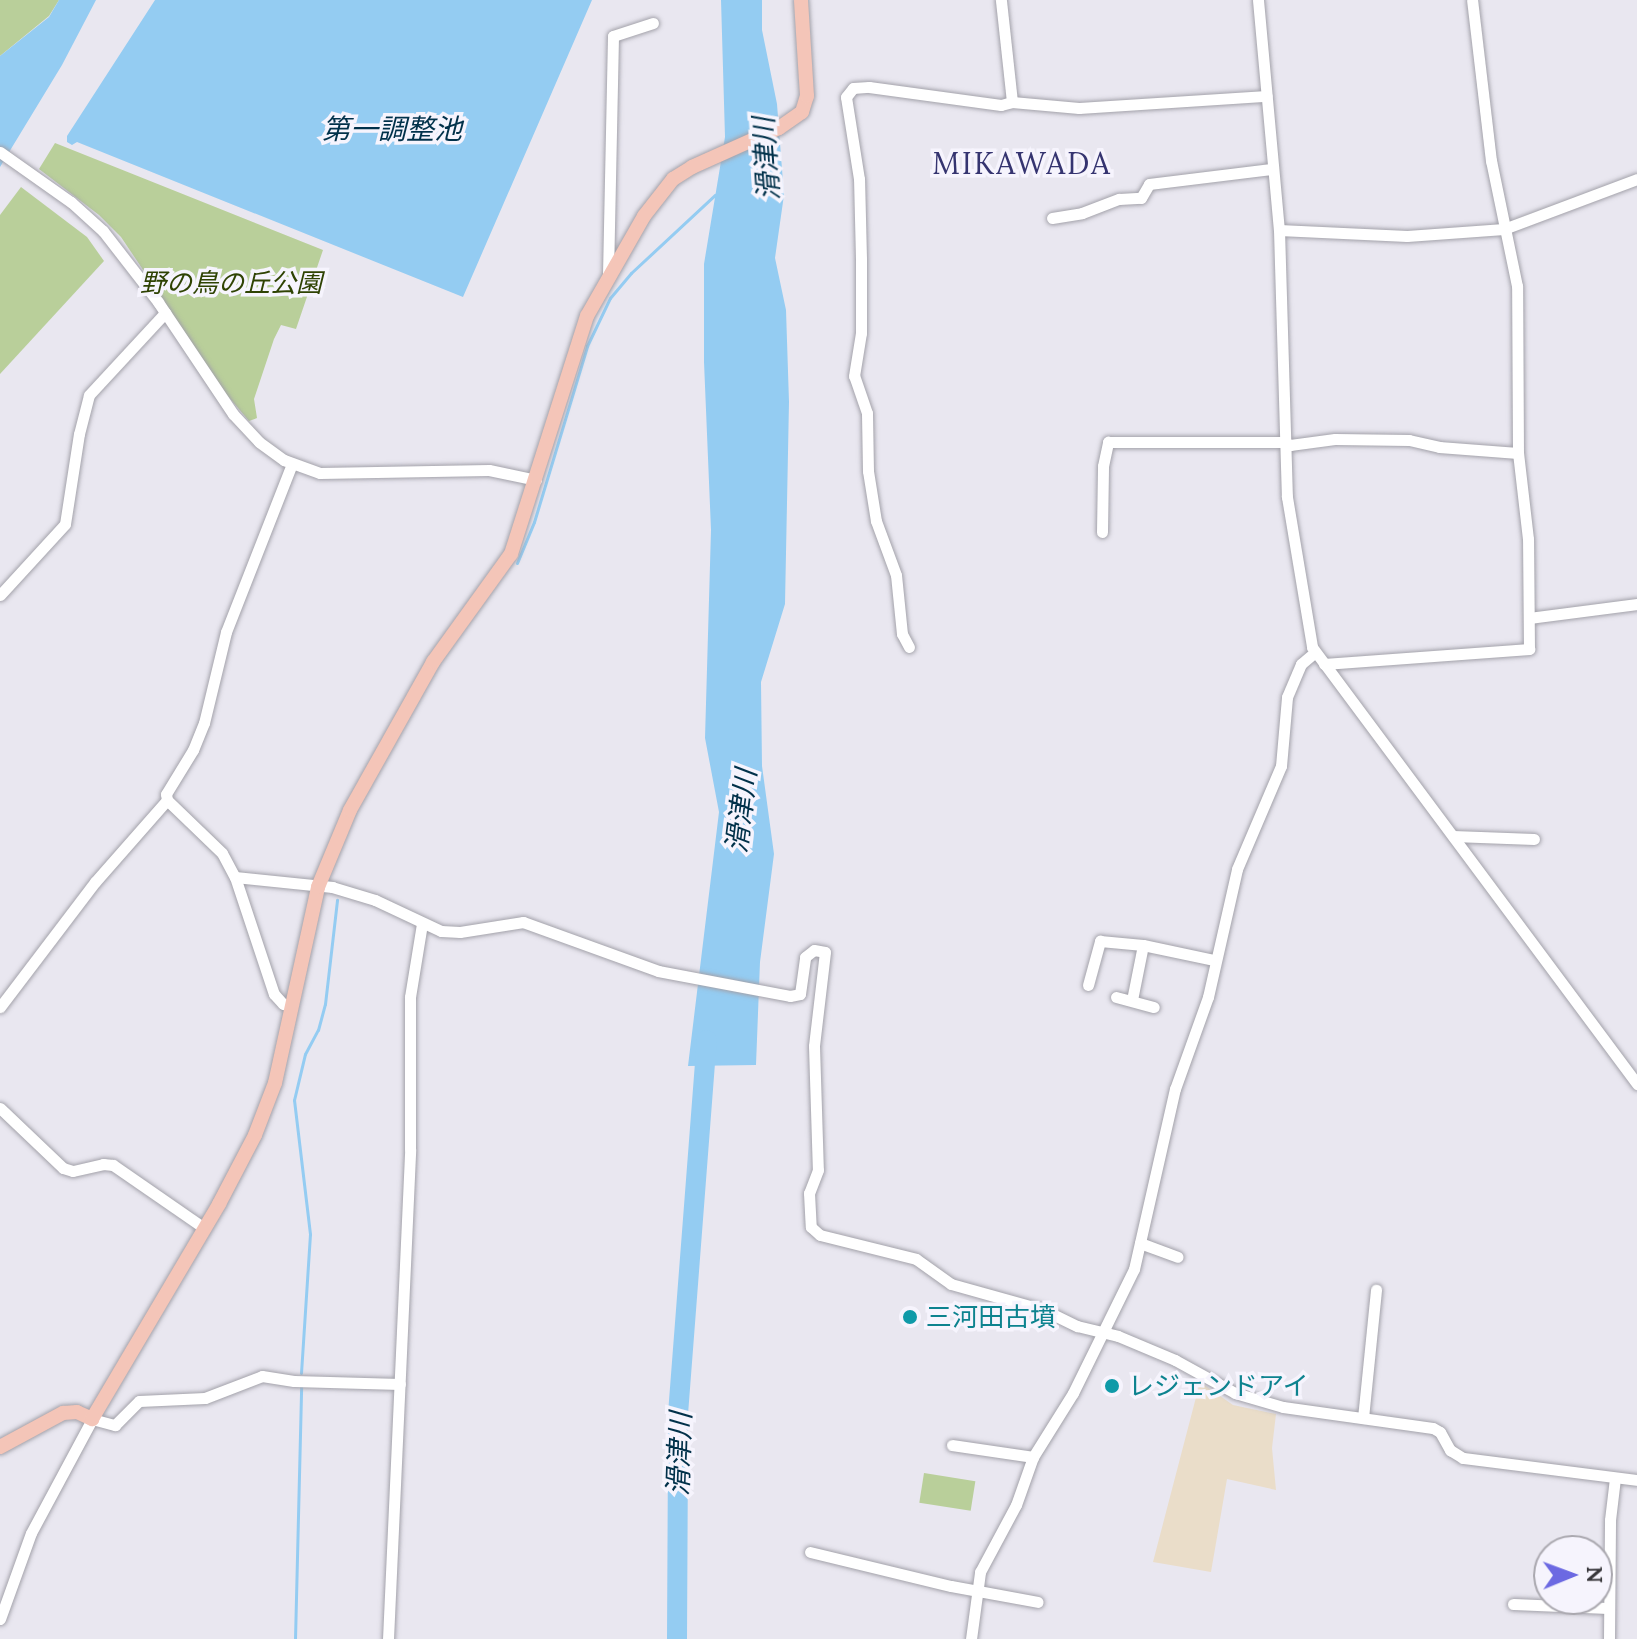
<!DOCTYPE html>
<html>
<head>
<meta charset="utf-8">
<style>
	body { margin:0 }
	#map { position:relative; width:1637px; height:1639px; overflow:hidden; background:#e9e7f0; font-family:Lora,"Noto Sans JP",serif }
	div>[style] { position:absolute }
	.industrial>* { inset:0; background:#eaddc9 }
	.green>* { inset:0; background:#b9cf9a; transform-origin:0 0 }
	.water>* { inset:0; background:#94ccf2 }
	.stream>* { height:3px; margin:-1.5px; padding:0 1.5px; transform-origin:1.5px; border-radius:1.5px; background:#94ccf2 }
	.river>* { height:20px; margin:-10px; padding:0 10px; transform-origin:10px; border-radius:10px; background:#94ccf2 }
	.roads { filter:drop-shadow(0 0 2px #a3a2aa) drop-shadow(0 0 2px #a3a2aa) }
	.minor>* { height:11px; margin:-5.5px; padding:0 5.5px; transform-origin:5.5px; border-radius:5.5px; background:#fff }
	.major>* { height:14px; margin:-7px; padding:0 7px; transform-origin:7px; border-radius:7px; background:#f4c5b8 }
	.dots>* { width:22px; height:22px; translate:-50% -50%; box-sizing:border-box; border:4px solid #f6f4fd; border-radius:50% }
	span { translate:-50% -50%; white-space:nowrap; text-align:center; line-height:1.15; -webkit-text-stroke:7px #f6f4fd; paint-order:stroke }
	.park-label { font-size:26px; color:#2f4303; font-style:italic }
	.culture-label { font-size:26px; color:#0d838f }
	.left { translate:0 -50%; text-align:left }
	.water-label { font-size:28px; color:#01314a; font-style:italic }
	.quarter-label { font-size:30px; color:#353470; letter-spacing:2px }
	.north { position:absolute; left:1533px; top:1535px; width:80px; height:80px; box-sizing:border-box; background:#f6f4fd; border:2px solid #aaa8af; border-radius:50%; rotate:89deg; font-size:22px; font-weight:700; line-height:32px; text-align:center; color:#38373b }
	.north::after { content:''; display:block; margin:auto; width:28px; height:36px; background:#6c69e2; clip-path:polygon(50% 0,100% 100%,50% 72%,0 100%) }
</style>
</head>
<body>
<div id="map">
	<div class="industrial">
		<i style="clip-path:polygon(1200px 1382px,1233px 1405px,1276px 1414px,1272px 1448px,1276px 1490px,1227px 1479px,1211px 1572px,1153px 1562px)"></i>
	</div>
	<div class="green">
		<i style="clip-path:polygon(0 0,59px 0,49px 16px,0 56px)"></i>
		<i style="clip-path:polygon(55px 143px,323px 250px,296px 329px,281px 325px,274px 339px,254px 399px,257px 418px,249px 421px,227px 395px,121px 237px,99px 215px,39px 169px)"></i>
		<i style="clip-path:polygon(21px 187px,87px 237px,104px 261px,0 374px,0 215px)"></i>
		<i style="left:924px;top:1473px;width:52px;height:30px;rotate:9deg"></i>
	</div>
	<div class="water">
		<i style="clip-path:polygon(59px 0,96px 0,62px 65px,0 167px,0 56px,49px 17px)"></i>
		<i style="clip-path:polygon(155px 0,592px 0,463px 297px,77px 142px,72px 145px,67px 142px,67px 136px)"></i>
		<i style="clip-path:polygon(721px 0,762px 0,762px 30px,777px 104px,784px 195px,775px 258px,786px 310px,789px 402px,785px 604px,761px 682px,762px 766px,774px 854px,760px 962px,756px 1065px,688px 1066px,719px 812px,705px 738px,711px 530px,704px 362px,704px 264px,725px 137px)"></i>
	</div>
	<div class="stream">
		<i style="left:517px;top:563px;width:44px;rotate:-67.5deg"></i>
		<i style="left:534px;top:522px;width:184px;rotate:-73.2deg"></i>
		<i style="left:587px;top:346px;width:53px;rotate:-64.4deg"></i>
		<i style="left:610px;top:298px;width:33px;rotate:-50deg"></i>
		<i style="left:631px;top:273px;width:115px;rotate:-42.9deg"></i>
		<i style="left:301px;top:1373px;width:139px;rotate:-86.3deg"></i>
		<i style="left:310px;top:1234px;width:135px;rotate:-96.8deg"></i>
		<i style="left:294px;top:1100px;width:47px;rotate:-76.6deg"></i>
		<i style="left:305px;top:1054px;width:27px;rotate:-62deg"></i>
		<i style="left:318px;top:1030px;width:27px;rotate:-75deg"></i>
		<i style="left:325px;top:1004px;width:105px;rotate:-83.4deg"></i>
		<i style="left:295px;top:1639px;width:252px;rotate:-88.6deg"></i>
	</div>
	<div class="river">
		<i style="left:677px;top:1639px;width:225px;rotate:-89.7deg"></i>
		<i style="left:678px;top:1414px;width:375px;rotate:-85.6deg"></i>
	</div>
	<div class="roads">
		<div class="minor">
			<i style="left:1258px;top:0;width:231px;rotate:84.8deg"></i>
			<i style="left:1279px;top:230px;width:267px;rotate:88.3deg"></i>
			<i style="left:1287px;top:497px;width:152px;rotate:80.5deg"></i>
			<i style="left:1312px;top:647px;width:545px;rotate:53.36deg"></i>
			<i style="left:1012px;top:102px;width:67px;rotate:5.1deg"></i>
			<i style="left:1079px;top:108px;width:188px;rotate:-3.7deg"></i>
			<i style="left:0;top:152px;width:87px;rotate:35.2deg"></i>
			<i style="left:71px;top:202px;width:43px;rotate:42.2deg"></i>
			<i style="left:103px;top:231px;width:90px;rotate:52.2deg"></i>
			<i style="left:158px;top:302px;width:135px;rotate:56.2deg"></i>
			<i style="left:233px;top:414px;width:38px;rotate:47deg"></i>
			<i style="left:259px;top:442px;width:31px;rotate:36deg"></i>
			<i style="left:284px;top:460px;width:38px;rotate:20deg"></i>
			<i style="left:320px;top:473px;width:169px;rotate:-1deg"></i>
			<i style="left:489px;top:470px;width:48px;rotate:12deg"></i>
			<i style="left:1052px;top:218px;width:30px;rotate:-9deg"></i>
			<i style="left:1082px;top:213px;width:40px;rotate:-21deg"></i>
			<i style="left:1119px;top:199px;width:22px;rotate:-3deg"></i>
			<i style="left:1141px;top:198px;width:16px;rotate:-60deg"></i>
			<i style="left:1149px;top:184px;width:123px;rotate:-7deg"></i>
			<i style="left:1279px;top:230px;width:128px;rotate:2.7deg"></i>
			<i style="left:1407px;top:236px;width:97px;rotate:-4.1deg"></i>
			<i style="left:1504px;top:229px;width:142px;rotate:-20.6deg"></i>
			<i style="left:608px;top:275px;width:239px;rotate:-88.8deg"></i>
			<i style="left:613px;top:36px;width:42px;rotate:-18deg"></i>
			<i style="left:1102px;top:532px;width:66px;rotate:-89.1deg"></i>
			<i style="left:1103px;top:466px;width:25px;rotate:-78deg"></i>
			<i style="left:1108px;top:442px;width:177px"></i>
			<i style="left:1285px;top:442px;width:6px;rotate:31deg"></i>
			<i style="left:1290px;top:445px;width:45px;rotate:-7.6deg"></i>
			<i style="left:1335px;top:439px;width:74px;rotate:0.8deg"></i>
			<i style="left:1409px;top:440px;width:31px;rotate:13deg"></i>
			<i style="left:1439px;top:447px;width:79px;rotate:4.3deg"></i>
			<i style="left:0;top:595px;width:96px;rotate:-47.5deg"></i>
			<i style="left:65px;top:524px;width:91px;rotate:-81.2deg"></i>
			<i style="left:79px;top:434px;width:40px;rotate:-75.6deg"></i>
			<i style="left:89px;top:395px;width:112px;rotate:-47.2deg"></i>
			<i style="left:1529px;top:618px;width:109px;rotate:-7.4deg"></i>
			<i style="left:909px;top:647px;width:15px;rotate:-118deg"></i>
			<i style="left:902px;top:634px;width:59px;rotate:-95.8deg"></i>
			<i style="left:896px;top:575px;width:58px;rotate:-110.3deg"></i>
			<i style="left:876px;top:521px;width:51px;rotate:-99.1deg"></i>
			<i style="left:868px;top:471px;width:58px;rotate:-91deg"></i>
			<i style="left:867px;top:413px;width:39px;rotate:-109deg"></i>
			<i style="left:854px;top:376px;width:44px;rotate:-80.8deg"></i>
			<i style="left:861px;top:333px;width:74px;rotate:-90deg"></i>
			<i style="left:861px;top:259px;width:80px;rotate:-91.4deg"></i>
			<i style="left:859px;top:179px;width:83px;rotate:-99deg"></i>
			<i style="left:846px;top:97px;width:11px;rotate:-52deg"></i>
			<i style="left:853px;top:88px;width:16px;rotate:-4deg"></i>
			<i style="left:869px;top:87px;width:133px;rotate:7.8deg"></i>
			<i style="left:1001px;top:105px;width:11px;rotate:-15deg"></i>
			<i style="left:1012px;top:102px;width:103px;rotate:-96.2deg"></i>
			<i style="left:1324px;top:664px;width:206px;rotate:-4.2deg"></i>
			<i style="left:1529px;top:649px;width:110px;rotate:-90.5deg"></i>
			<i style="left:1528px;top:539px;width:87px;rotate:-96.6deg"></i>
			<i style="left:1518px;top:453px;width:167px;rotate:-90.3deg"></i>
			<i style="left:1517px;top:286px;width:128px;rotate:-101.7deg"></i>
			<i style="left:1491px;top:161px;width:162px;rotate:-96.7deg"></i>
			<i style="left:167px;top:800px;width:76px;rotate:43.9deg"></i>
			<i style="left:222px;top:853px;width:27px;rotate:62deg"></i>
			<i style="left:235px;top:877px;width:98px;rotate:5.9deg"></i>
			<i style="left:332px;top:887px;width:45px;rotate:16.8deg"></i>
			<i style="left:375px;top:900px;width:73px;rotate:25.2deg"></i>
			<i style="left:441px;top:931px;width:19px;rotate:3deg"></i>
			<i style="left:460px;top:932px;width:64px;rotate:-9deg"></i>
			<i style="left:523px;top:922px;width:144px;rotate:19.9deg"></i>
			<i style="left:658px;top:971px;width:134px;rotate:10.7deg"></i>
			<i style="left:790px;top:996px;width:10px;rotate:-11deg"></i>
			<i style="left:800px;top:994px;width:37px;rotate:-82deg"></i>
			<i style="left:805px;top:957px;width:11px;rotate:-38deg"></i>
			<i style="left:814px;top:950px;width:11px;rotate:10deg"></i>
			<i style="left:825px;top:952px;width:95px;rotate:96.7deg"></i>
			<i style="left:814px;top:1046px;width:124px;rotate:88.2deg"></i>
			<i style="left:818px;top:1170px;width:25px;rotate:111deg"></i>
			<i style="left:809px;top:1193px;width:34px;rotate:87deg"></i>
			<i style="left:811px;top:1227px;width:12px;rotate:42deg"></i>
			<i style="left:820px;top:1235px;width:99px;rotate:14deg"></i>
			<i style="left:916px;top:1259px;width:43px;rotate:35.5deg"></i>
			<i style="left:951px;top:1284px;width:97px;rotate:15.6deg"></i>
			<i style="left:1044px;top:1310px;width:37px;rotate:26deg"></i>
			<i style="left:1077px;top:1326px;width:42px;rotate:13.7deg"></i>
			<i style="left:1118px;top:1336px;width:62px;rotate:22.8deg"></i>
			<i style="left:1175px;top:1360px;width:68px;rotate:28.8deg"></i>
			<i style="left:1235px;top:1393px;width:50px;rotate:16.3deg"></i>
			<i style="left:1283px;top:1407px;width:151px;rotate:8deg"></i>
			<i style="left:1433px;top:1428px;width:8px;rotate:30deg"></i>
			<i style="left:1440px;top:1432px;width:21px;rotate:61deg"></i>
			<i style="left:1450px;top:1450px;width:15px;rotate:32deg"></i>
			<i style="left:1463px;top:1458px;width:175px;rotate:7.2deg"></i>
			<i style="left:1453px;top:836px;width:81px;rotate:2.1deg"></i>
			<i style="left:235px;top:877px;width:123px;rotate:71.6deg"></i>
			<i style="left:274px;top:994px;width:13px;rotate:48deg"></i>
			<i style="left:283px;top:1004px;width:8px;rotate:14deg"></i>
			<i style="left:1088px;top:985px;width:46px;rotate:-74.7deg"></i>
			<i style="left:1100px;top:941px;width:43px;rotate:5.3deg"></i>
			<i style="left:1143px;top:945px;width:73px;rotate:11.9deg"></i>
			<i style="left:1116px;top:997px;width:39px;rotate:15deg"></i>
			<i style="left:1132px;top:1000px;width:56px;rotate:-78.7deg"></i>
			<i style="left:0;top:1007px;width:157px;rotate:-52.8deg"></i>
			<i style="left:95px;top:882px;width:109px;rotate:-48.7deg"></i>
			<i style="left:167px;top:800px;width:6px;rotate:-99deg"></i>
			<i style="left:166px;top:794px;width:52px;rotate:-58.5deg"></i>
			<i style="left:193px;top:750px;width:29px;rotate:-68deg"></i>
			<i style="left:204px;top:723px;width:94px;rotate:-76.4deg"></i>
			<i style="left:226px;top:632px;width:180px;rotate:-68.6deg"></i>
			<i style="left:0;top:1108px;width:87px;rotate:43.6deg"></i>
			<i style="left:63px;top:1168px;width:10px;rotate:17deg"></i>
			<i style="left:73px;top:1171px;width:31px;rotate:-13deg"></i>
			<i style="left:103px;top:1164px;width:10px;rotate:6deg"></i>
			<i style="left:113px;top:1165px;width:111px;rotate:34.7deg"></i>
			<i style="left:1140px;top:1243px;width:40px;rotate:20.2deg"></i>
			<i style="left:1363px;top:1418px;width:129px;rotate:-84.2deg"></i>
			<i style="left:952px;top:1445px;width:82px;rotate:8.4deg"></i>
			<i style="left:810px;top:1552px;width:145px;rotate:13.6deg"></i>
			<i style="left:951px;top:1586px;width:88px;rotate:10.4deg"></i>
			<i style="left:1513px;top:1604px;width:95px;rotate:2.4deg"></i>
			<i style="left:0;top:1619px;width:91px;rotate:-70.2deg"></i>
			<i style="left:31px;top:1533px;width:129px;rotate:-61.8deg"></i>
			<i style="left:92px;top:1419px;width:24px;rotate:15deg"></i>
			<i style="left:115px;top:1425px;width:34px;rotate:-45deg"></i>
			<i style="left:139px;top:1401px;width:66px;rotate:-2.6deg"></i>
			<i style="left:205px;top:1398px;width:61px;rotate:-21.1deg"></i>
			<i style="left:262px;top:1376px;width:32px;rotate:9deg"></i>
			<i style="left:294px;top:1381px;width:106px;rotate:1.6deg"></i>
			<i style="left:388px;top:1639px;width:490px;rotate:-87.4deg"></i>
			<i style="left:410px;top:1149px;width:152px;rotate:-90deg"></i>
			<i style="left:410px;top:997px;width:74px;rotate:-80.7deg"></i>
			<i style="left:971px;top:1639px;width:68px;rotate:-82.3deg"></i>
			<i style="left:980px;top:1572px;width:76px;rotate:-61.8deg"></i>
			<i style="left:1016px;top:1505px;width:51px;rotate:-70.5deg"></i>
			<i style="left:1033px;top:1457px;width:75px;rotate:-58deg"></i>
			<i style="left:1073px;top:1393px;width:138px;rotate:-63.8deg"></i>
			<i style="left:1134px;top:1269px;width:185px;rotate:-77.2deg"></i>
			<i style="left:1175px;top:1089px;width:98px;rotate:-70.3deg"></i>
			<i style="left:1208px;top:997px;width:131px;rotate:-77.2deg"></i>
			<i style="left:1237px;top:869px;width:112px;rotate:-66.9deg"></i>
			<i style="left:1281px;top:766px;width:69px;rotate:-85deg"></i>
			<i style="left:1287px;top:697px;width:36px;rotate:-67deg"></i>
			<i style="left:1301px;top:664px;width:17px;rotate:-40deg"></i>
			<i style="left:1609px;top:1639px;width:119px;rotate:-89.5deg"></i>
			<i style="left:1610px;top:1520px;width:42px;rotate:-83.2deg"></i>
		</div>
		<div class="major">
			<i style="left:0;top:1447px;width:72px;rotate:-28.4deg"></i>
			<i style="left:63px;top:1413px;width:14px;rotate:-4deg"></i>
			<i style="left:77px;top:1412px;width:17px;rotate:25deg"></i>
			<i style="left:92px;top:1419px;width:250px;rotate:-59.4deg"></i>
			<i style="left:219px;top:1204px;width:78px;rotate:-62.4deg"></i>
			<i style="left:255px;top:1135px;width:56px;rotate:-69deg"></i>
			<i style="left:275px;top:1083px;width:201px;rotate:-77.6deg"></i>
			<i style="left:318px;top:887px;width:83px;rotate:-67.4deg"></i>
			<i style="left:350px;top:810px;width:170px;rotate:-60.7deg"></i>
			<i style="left:433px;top:662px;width:133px;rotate:-54.2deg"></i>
			<i style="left:511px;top:554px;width:250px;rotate:-72.3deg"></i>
			<i style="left:587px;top:316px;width:115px;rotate:-60.3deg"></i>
			<i style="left:644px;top:216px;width:47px;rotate:-51.9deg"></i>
			<i style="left:673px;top:179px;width:22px;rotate:-32deg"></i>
			<i style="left:692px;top:167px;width:95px;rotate:-24.1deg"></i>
			<i style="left:779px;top:128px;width:28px;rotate:-35deg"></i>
			<i style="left:802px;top:112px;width:17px;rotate:-73deg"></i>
			<i style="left:807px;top:96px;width:96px;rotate:-93.6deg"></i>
		</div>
	</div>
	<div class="dots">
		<i style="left:910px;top:1317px;background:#0f9aa8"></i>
		<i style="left:1112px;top:1386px;background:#0f9aa8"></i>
	</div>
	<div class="park-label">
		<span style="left:231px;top:283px">野の鳥の丘公園</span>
	</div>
	<div class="culture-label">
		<span class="left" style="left:926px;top:1317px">三河田古墳</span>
		<span class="left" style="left:1128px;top:1386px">レジェンドアイ</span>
	</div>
	<div class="water-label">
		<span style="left:392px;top:129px">第一調整池</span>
		<span style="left:766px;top:159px;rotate:-94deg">滑津川</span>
		<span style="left:741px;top:811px;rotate:-83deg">滑津川</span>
		<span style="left:679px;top:1454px;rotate:-88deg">滑津川</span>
	</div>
	<div class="quarter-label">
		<span style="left:1022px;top:163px">MIKAWADA</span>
	</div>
	<div class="north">N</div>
</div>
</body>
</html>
